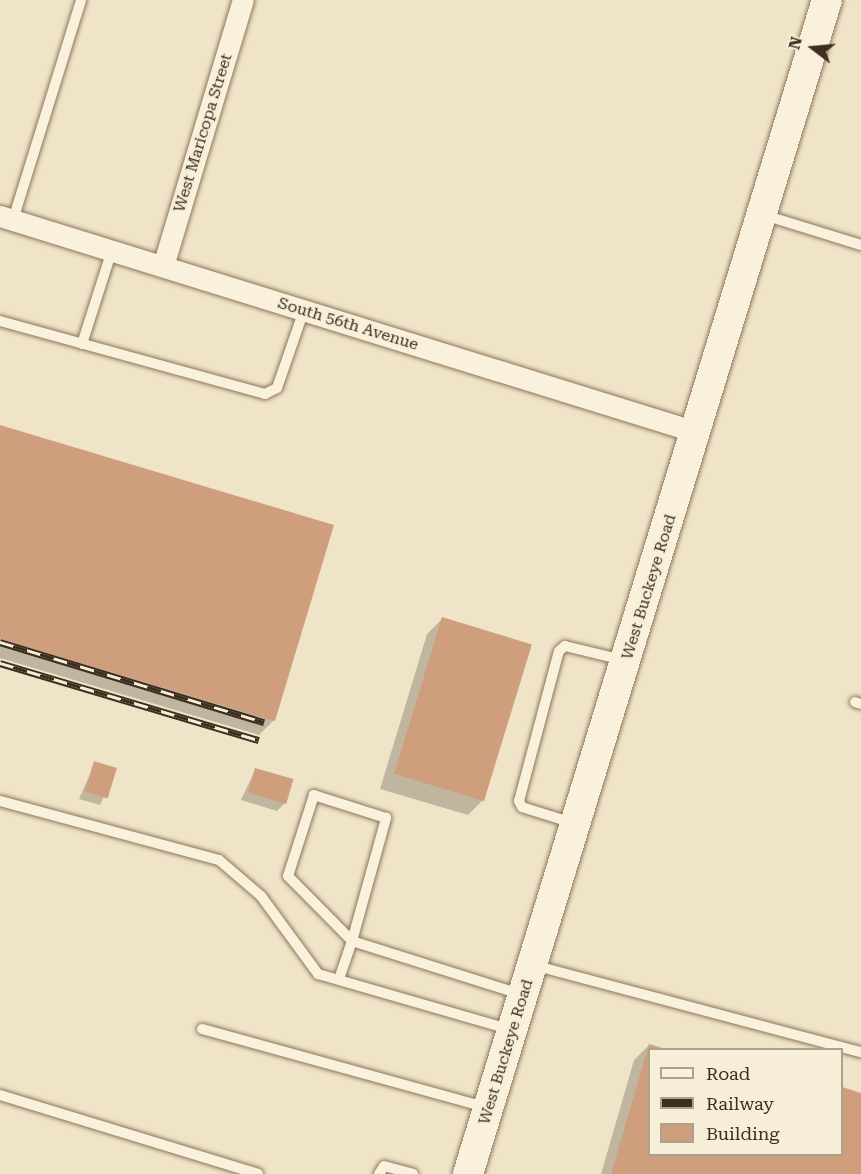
<!DOCTYPE html>
<html>
<head>
<meta charset="utf-8">
<style>
	body { margin:0 }
	#map { position:relative; width:861px; height:1174px; overflow:hidden; background:#f0e4c8; font-family:"Roboto Serif",serif }
	div>[style] { position:absolute }
	.shadow>* { inset:0; background:#0003 }
	.building>* { inset:0; background:#cf9f7d; transform-origin:0 0 }
	.roads { filter:drop-shadow(0 0 2px #8d765c) drop-shadow(0 0 2px #8d765c) }
	.service>* { height:10px; margin:-5px; padding:0 5px; transform-origin:5px; border-radius:5px; background:#faf1dc }
	.minor>* { height:21px; margin:-10.5px; padding:0 10.5px; transform-origin:10.5px; border-radius:10.5px; background:#faf1dc }
	.secondary>* { height:30px; margin:-15px; padding:0 15px; transform-origin:15px; border-radius:15px; background:#faf1dc }
	.rail>* { height:7px; margin-top:-3.5px; transform-origin:0; background:repeating-linear-gradient(90deg,#f7eed8 0 14px,#3d2e20 0 28px); box-sizing:border-box; border-block:2px solid #3d2e20 }
	span { translate:-50% -50%; white-space:nowrap; text-align:center; line-height:1.15; -webkit-text-stroke:5px #f7eed8; paint-order:stroke }
	.street-label { font-size:16px; color:#3d2e20 }
	.legend { position:absolute; left:648px; top:1048px; width:195px; height:108px; box-sizing:border-box; background:#f7eed8; border:2px solid #ada18e; margin:0; padding:8px 10px; list-style:none; font-size:18px; color:#3d2e20 }
	.legend li { display:flex; align-items:center; gap:12px; height:30px }
	.legend b { width:30px; border:2px solid #ada18e }
	.north { position:absolute; left:783px; top:18px; width:60px; height:60px; -webkit-text-stroke:4px #f7eed8; paint-order:stroke; rotate:286deg; font-size:16px; font-weight:700; line-height:24px; text-align:center; color:#3d2e20 }
	.north::after { content:''; display:block; margin:auto; width:21px; height:27px; background:#3d2e20; clip-path:polygon(50% 0,100% 100%,50% 72%,0 100%) }
</style>
</head>
<body>
<div id="map">
	<div class="shadow">
		<i style="clip-path:polygon(0 426px,274px 720px,259px 735px,0 658px)"></i>
		<i style="clip-path:polygon(442px 619px,483px 800px,468px 815px,380px 789px,427px 634px)"></i>
		<i style="clip-path:polygon(95px 763px,116px 769px,100px 805px,79px 799px)"></i>
		<i style="clip-path:polygon(255px 770px,285px 803px,277px 811px,241px 800px)"></i>
		<i style="clip-path:polygon(649px 1045px,663px 1050px,650px 1050px,650px 1154px,842px 1154px,842px 1088px,861px 1094px,861px 1174px,601px 1174px,634px 1060px)"></i>
	</div>
	<div class="building">
		<i style="clip-path:polygon(0 425px,334px 525px,275px 721px,0 639px)"></i>
		<i style="left:442px;top:617px;width:94px;height:164px;rotate:17deg"></i>
		<i style="left:94px;top:761px;width:24px;height:32px;rotate:17deg"></i>
		<i style="left:255px;top:768px;width:40px;height:26px;rotate:16deg"></i>
		<i style="clip-path:polygon(649px 1044px,666px 1049px,650px 1050px,650px 1154px,842px 1154px,842px 1087px,861px 1093px,861px 1174px,611px 1174px)"></i>
	</div>
	<div class="roads">
		<div class="service">
			<i style="left:764px;top:215px;width:102px;rotate:17.2deg"></i>
			<i style="left:13px;top:220px;width:230px;rotate:-72.8deg"></i>
			<i style="left:0;top:321px;width:275px;rotate:15.4deg"></i>
			<i style="left:265px;top:394px;width:13px;rotate:-27deg"></i>
			<i style="left:277px;top:388px;width:83px;rotate:-70.9deg"></i>
			<i style="left:82px;top:344px;width:99px;rotate:-72.3deg"></i>
			<i style="left:855px;top:702px;width:6px;rotate:18deg"></i>
			<i style="left:0;top:801px;width:227px;rotate:15.1deg"></i>
			<i style="left:219px;top:860px;width:55px;rotate:40.6deg"></i>
			<i style="left:261px;top:896px;width:97px;rotate:53.8deg"></i>
			<i style="left:318px;top:974px;width:199px;rotate:16.1deg"></i>
			<i style="left:573px;top:823px;width:53px;rotate:-162.6deg"></i>
			<i style="left:522px;top:807px;width:7px;rotate:-117deg"></i>
			<i style="left:519px;top:801px;width:155px;rotate:-75.1deg"></i>
			<i style="left:559px;top:651px;width:8px;rotate:-40deg"></i>
			<i style="left:565px;top:646px;width:60px;rotate:13.6deg"></i>
			<i style="left:533px;top:965px;width:339px;rotate:14.9deg"></i>
			<i style="left:339px;top:979px;width:40px;rotate:-71.1deg"></i>
			<i style="left:352px;top:941px;width:128px;rotate:-74.5deg"></i>
			<i style="left:386px;top:818px;width:76px;rotate:-162.3deg"></i>
			<i style="left:314px;top:795px;width:85px;rotate:107.8deg"></i>
			<i style="left:288px;top:876px;width:91px;rotate:45.4deg"></i>
			<i style="left:352px;top:941px;width:176px;rotate:17.5deg"></i>
			<i style="left:202px;top:1029px;width:297px;rotate:15.4deg"></i>
			<i style="left:0;top:1095px;width:270px;rotate:17deg"></i>
			<i style="left:379px;top:1174px;width:9px;rotate:-58deg"></i>
			<i style="left:384px;top:1166px;width:30px;rotate:15deg"></i>
		</div>
		<div class="minor">
			<i style="left:0;top:216px;width:729px;rotate:17.24deg"></i>
			<i style="left:163px;top:266px;width:278px;rotate:-73.3deg"></i>
		</div>
		<div class="secondary">
			<i style="left:468px;top:1174px;width:1228px;rotate:-73deg"></i>
		</div>
	</div>
	<div class="rail">
		<i style="left:0;top:642px;width:276px;rotate:16.9deg"></i>
		<i style="left:0;top:663px;width:270px;rotate:16.6deg"></i>
	</div>
	<div class="street-label">
		<span style="left:203px;top:133px;rotate:-73deg">West Maricopa Street</span>
		<span style="left:348px;top:324px;rotate:17deg">South 56th Avenue</span>
		<span style="left:649px;top:587px;rotate:-73deg">West Buckeye Road</span>
		<span style="left:506px;top:1052px;rotate:-73deg">West Buckeye Road</span>
	</div>
	<ul class="legend">
	<li><b style="height:8px;background:#faf1dc"></b>Road</li>
	<li><b style="height:8px;background:#3d2e20"></b>Railway</li>
	<li><b style="height:16px;background:#cf9f7d"></b>Building</li>
	</ul>
	<div class="north">N</div>
</div>
</body>
</html>
